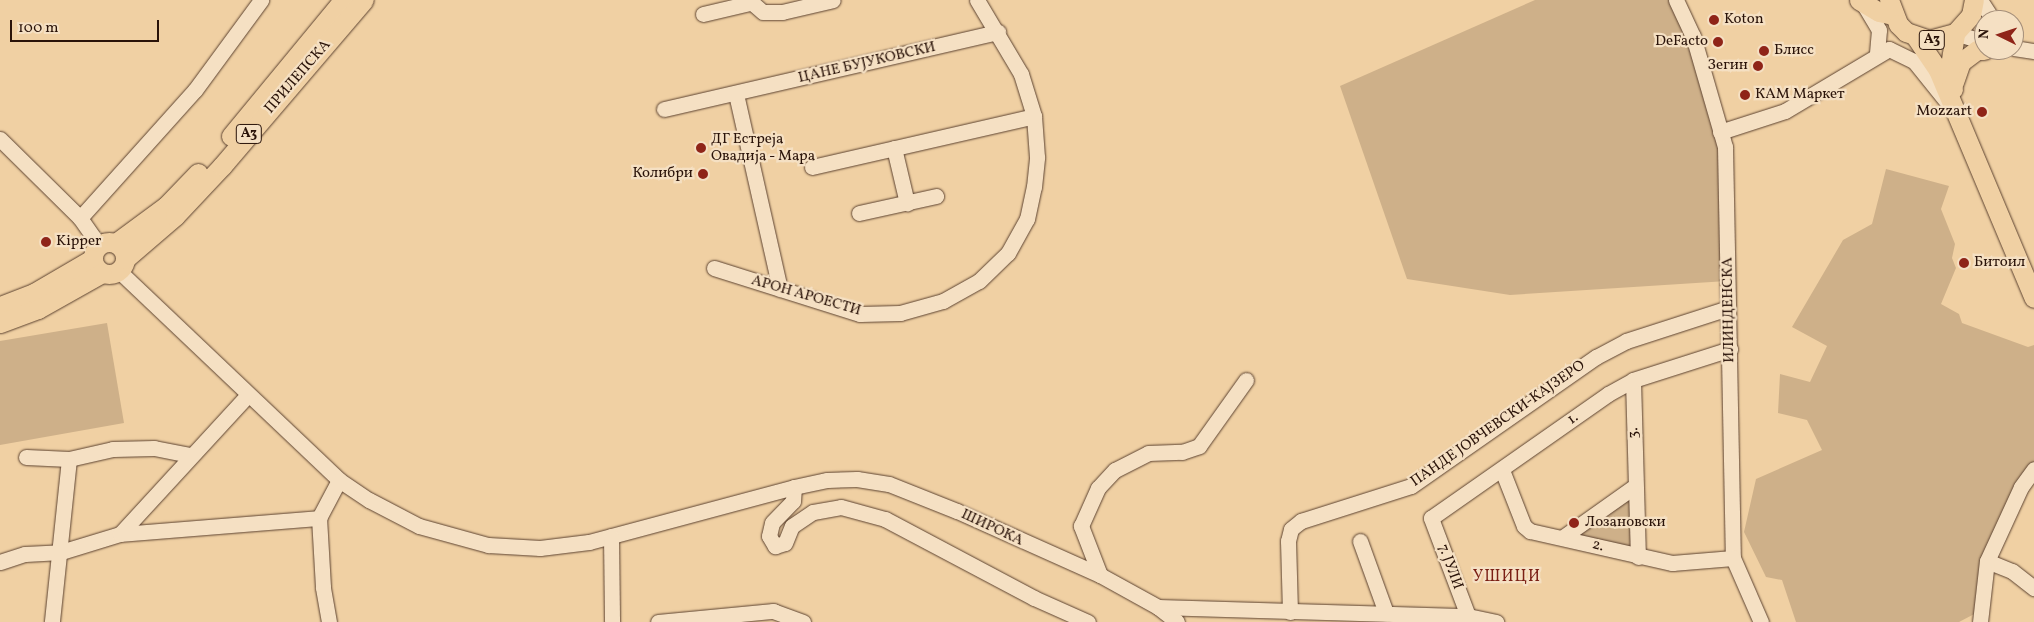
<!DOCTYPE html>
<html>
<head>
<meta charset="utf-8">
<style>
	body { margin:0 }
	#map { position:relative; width:2034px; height:622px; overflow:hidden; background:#f0d0a3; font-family:Vollkorn,serif }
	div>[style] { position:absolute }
	.green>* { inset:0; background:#ceb089 }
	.roads { filter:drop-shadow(0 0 1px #5c4230) drop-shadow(0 0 1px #5c4230) }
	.minor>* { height:15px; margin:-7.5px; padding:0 7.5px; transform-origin:7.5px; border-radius:7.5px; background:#f5e0c3 }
	.major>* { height:19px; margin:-9.5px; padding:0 9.5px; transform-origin:9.5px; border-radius:9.5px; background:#f0d0a3 }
	.major>.ring { margin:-9.5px; padding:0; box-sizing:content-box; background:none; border:19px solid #f0d0a3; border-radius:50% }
	.dots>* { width:14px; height:14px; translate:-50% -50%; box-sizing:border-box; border:2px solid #f5e0c3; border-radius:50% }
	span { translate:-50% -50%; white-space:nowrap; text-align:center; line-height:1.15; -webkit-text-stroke:4.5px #f5e0c3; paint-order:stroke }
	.shield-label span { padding:1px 4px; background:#f5e0c3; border:1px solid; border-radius:4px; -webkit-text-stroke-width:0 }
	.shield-label { font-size:14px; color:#2a1309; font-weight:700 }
	.poi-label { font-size:15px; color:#2a1309 }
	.left { translate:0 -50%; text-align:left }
	.right { translate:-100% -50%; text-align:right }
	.street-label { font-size:15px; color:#2a1309 }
	.neighbourhood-label { font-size:16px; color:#7a1f14; letter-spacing:1px }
	.north { position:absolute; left:1974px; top:10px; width:50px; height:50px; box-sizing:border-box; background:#f5e0c3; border:1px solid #a48e79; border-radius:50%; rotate:274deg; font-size:14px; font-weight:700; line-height:20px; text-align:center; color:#2a1309 }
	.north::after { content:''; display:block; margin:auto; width:18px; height:22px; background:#8f2418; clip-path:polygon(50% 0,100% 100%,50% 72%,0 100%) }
	.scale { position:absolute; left:10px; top:20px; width:149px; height:22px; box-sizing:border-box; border:2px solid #2a1309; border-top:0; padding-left:6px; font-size:15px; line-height:18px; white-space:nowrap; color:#2a1309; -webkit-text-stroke:4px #f5e0c3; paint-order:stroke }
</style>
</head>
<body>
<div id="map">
	<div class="green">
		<i style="clip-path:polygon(1535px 0,1676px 0,1725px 147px,1727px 281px,1510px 295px,1407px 279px,1340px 86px)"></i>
		<i style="clip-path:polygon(1886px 169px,1949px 186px,1941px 209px,1955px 244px,1952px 258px,1956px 268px,1941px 304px,1959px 314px,1962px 323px,2028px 347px,2034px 345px,2034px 469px,1987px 561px,1980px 611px,1959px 622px,1796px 622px,1782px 580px,1766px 577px,1744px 532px,1756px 479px,1822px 450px,1807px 420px,1778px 413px,1780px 374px,1810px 382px,1827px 346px,1792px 327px,1843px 240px,1872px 224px)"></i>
		<i style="clip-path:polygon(107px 323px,124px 423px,0 445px,0 341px)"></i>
		<i style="clip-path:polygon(1635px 486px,1638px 557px,1563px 537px)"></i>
	</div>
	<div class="roads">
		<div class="minor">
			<i style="left:749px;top:0;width:18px;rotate:41deg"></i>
			<i style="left:763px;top:12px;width:19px"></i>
			<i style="left:782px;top:12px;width:52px;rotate:-13.2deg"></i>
			<i style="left:1676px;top:0;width:40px;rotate:65deg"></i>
			<i style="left:1693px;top:36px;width:116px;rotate:73.9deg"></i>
			<i style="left:1725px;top:147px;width:411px;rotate:88.9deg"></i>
			<i style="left:1733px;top:558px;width:70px;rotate:66.4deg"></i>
			<i style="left:1980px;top:0;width:24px;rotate:57deg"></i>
			<i style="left:1864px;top:5px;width:29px;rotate:59deg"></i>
			<i style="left:1879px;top:30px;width:24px;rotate:95deg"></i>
			<i style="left:703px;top:14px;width:48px;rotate:-13.2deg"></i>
			<i style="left:1955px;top:33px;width:30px;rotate:17deg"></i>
			<i style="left:2014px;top:48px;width:20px;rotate:9deg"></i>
			<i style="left:736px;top:94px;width:200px;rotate:77.3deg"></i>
			<i style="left:664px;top:109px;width:343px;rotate:-13deg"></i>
			<i style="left:1720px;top:132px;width:68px;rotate:-17.9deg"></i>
			<i style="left:1785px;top:111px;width:121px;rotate:-30.8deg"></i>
			<i style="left:1889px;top:49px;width:28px;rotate:26deg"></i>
			<i style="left:1914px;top:61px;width:53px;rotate:51.2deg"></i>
			<i style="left:0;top:139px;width:112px;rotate:44.6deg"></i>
			<i style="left:80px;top:218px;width:33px;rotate:55deg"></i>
			<i style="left:894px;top:148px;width:57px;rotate:76.7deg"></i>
			<i style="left:812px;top:167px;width:228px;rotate:-12.9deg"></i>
			<i style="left:859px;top:213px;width:79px;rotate:-12.4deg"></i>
			<i style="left:80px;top:218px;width:172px;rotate:-48.1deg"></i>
			<i style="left:195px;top:90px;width:112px;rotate:-53.7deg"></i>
			<i style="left:714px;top:268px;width:153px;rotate:17.5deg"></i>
			<i style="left:860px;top:314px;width:40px;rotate:-1.4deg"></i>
			<i style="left:900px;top:313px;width:45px;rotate:-15.6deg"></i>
			<i style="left:943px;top:301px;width:41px;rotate:-29.1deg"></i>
			<i style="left:979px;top:281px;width:40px;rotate:-44deg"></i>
			<i style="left:1008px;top:253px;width:39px;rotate:-61deg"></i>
			<i style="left:1027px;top:219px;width:33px;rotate:-78deg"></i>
			<i style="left:1034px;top:187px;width:30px;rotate:-84deg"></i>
			<i style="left:1037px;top:157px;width:41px;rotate:-94.2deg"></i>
			<i style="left:1034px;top:116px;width:44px;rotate:-107.2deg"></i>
			<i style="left:1021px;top:74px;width:86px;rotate:-120.7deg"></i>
			<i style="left:119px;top:271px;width:303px;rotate:43.5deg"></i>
			<i style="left:339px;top:480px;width:36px;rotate:34deg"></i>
			<i style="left:369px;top:500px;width:56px;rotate:27.5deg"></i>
			<i style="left:419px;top:526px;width:72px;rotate:15.4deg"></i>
			<i style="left:488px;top:545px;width:52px;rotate:3.3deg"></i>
			<i style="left:540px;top:548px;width:49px;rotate:-7deg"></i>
			<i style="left:589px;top:542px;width:212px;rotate:-15deg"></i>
			<i style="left:794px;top:487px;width:34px;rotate:-12deg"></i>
			<i style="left:827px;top:480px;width:30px;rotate:-2deg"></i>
			<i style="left:857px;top:479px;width:32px;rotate:9deg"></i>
			<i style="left:889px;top:484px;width:73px;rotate:21.7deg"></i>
			<i style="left:957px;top:511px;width:157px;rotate:24.1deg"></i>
			<i style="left:1100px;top:575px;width:66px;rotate:28.9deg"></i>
			<i style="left:1158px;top:607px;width:24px;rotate:38deg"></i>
			<i style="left:1633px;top:380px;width:177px;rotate:88.4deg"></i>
			<i style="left:26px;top:457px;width:43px;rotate:2.7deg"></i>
			<i style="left:69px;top:459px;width:164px;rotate:96deg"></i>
			<i style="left:69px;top:459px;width:45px;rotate:-12.8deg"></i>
			<i style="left:113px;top:449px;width:41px;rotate:-1.4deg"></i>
			<i style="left:154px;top:448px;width:37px;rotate:11deg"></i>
			<i style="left:1502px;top:470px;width:60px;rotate:68.6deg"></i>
			<i style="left:1524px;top:526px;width:8px;rotate:40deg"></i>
			<i style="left:1530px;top:531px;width:146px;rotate:12.7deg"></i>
			<i style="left:1672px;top:563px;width:61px;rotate:-4.7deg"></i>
			<i style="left:794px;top:487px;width:14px;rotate:94deg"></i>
			<i style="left:793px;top:501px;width:30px;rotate:134deg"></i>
			<i style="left:772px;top:523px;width:13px;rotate:103deg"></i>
			<i style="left:769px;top:536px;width:12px;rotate:59deg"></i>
			<i style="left:775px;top:546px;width:10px;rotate:-17deg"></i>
			<i style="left:785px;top:543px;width:18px;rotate:-68deg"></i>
			<i style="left:792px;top:526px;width:25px;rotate:-34deg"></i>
			<i style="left:813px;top:512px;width:28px;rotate:-10deg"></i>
			<i style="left:841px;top:507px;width:46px;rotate:15.3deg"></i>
			<i style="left:885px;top:519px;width:169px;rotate:27.9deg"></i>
			<i style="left:1034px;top:598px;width:59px;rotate:24deg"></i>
			<i style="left:120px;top:534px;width:189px;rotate:-47.4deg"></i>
			<i style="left:611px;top:536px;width:86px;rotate:89.3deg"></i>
			<i style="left:1563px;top:537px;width:88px;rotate:-35.3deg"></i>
			<i style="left:1360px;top:541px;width:77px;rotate:70.1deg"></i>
			<i style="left:1987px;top:561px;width:27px;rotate:22deg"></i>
			<i style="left:2012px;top:571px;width:28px;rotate:38deg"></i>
			<i style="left:0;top:562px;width:26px;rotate:-18deg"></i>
			<i style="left:25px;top:554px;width:36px;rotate:-3deg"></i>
			<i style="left:61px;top:552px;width:62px;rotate:-17deg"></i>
			<i style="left:120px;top:534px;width:200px;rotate:-4.6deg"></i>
			<i style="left:1100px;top:575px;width:53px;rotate:-111.2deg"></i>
			<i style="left:1081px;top:526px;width:42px;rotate:-65.9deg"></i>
			<i style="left:1098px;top:488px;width:25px;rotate:-47deg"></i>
			<i style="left:1115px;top:470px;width:37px;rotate:-27deg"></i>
			<i style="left:1148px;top:453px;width:34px;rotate:-2deg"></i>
			<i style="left:1182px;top:452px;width:18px;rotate:-19deg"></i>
			<i style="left:1199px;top:446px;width:81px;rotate:-54.5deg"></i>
			<i style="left:1158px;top:607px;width:310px;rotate:1.7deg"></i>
			<i style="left:1468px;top:616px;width:29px;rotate:12deg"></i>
			<i style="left:1290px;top:612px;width:71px;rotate:-91.6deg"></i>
			<i style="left:1288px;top:541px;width:12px;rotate:-76deg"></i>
			<i style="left:1291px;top:529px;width:13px;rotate:-39deg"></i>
			<i style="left:1301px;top:521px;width:115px;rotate:-17.7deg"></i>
			<i style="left:1411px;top:486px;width:226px;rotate:-34.9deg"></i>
			<i style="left:1596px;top:357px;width:34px;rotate:-28deg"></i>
			<i style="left:1626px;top:341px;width:107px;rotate:-17.9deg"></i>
			<i style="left:1468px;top:616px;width:105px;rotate:-110.7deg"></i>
			<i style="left:1431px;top:518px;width:216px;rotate:-35deg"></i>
			<i style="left:1608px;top:394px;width:29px;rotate:-29deg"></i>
			<i style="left:1633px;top:380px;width:102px;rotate:-17.7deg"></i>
			<i style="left:329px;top:622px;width:36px;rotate:-100deg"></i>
			<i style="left:323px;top:587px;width:69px;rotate:-93.3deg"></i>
			<i style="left:319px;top:518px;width:43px;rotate:-62.2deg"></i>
			<i style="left:658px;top:622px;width:116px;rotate:-5.5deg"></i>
			<i style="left:773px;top:611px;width:32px;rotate:20deg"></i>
			<i style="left:1980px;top:622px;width:61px;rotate:-83.5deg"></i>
			<i style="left:1987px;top:561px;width:81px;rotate:-65.3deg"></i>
			<i style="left:2021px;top:487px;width:22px;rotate:-54deg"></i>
		</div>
		<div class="major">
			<i style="left:1859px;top:0;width:23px;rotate:31deg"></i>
			<i style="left:1879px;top:12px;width:14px;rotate:12deg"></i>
			<i style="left:1889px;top:0;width:26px;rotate:69deg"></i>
			<i style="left:1898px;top:24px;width:11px;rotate:45deg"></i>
			<i style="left:1906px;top:32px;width:24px;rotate:19deg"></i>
			<i style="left:1929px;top:40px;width:27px;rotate:-15deg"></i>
			<i style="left:1955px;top:33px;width:24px;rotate:-48deg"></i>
			<i style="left:1971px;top:15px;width:15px;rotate:-79deg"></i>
			<i style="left:1915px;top:36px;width:41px;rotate:55.9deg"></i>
			<i style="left:1938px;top:70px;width:247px;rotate:67.2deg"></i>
			<i style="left:1954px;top:82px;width:21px;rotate:-71deg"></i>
			<i style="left:1961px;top:62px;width:20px;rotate:-37deg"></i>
			<i style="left:1977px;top:50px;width:7px"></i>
			<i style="left:1953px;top:89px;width:17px;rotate:-103deg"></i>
			<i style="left:1949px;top:72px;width:39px;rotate:-81deg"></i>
			<i style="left:231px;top:136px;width:176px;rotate:-50.5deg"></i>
			<i class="ring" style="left:93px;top:242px;width:13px;height:13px"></i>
			<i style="left:116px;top:243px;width:62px;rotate:-36.5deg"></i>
			<i style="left:166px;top:206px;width:46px;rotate:-45.9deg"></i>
			<i style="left:125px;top:259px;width:66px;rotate:-40.7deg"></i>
			<i style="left:175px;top:216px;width:69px;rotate:-46.8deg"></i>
			<i style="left:222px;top:166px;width:218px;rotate:-49.5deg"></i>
			<i style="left:0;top:306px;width:36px;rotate:-21deg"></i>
			<i style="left:34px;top:293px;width:67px;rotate:-30.4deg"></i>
			<i style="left:0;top:323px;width:40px;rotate:-20.2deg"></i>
			<i style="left:38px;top:309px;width:73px;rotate:-29.4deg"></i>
		</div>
	</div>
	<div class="dots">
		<i style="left:1714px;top:20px;background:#8f2418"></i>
		<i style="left:1718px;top:42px;background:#8f2418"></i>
		<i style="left:1764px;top:51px;background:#8f2418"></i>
		<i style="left:1758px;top:66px;background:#8f2418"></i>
		<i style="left:1745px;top:95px;background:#8f2418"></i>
		<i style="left:1982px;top:112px;background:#8f2418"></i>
		<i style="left:701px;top:148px;background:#8f2418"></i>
		<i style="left:703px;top:174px;background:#8f2418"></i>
		<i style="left:46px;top:242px;background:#8f2418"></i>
		<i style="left:1964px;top:263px;background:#8f2418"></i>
		<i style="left:1574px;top:523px;background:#8f2418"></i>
	</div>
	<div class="shield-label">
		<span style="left:1932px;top:40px">A3</span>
		<span style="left:249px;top:134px">A3</span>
	</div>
	<div class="poi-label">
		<span class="left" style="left:1724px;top:20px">Koton</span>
		<span class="right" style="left:1708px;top:42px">DeFacto</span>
		<span class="left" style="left:1774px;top:51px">Блисс</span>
		<span class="right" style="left:1748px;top:66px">Зегин</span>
		<span class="left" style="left:1755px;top:95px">КАМ Маркет</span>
		<span class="right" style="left:1972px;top:112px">Mozzart</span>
		<span class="left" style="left:711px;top:148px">ДГ Естреја<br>Овадија - Мара</span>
		<span class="right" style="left:693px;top:174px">Колибри</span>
		<span class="left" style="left:56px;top:242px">Kipper</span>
		<span class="left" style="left:1974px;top:263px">Битоил</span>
		<span class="left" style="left:1585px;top:523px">Лозановски</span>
	</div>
	<div class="street-label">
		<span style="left:867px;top:63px;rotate:-13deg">ЦАНЕ БУЈУКОВСКИ</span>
		<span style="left:298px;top:77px;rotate:-49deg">ПРИЛЕПСКА</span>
		<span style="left:806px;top:296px;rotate:16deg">АРОН АРОЕСТИ</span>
		<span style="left:1729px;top:310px;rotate:-91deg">ИЛИНДЕНСКА</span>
		<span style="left:1573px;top:419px;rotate:-36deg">1.</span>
		<span style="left:1498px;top:424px;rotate:-35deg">ПАНДЕ ЈОВЧЕВСКИ-КАЈЗЕРО</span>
		<span style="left:1634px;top:433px;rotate:-91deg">3.</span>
		<span style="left:992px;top:528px;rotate:25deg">ШИРОКА</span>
		<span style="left:1598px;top:546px;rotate:15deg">2.</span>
		<span style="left:1450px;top:567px;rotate:70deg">7. ЈУЛИ</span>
	</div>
	<div class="neighbourhood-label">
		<span style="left:1507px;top:577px">УШИЦИ</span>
	</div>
	<div class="north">N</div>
	<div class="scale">100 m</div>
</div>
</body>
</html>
